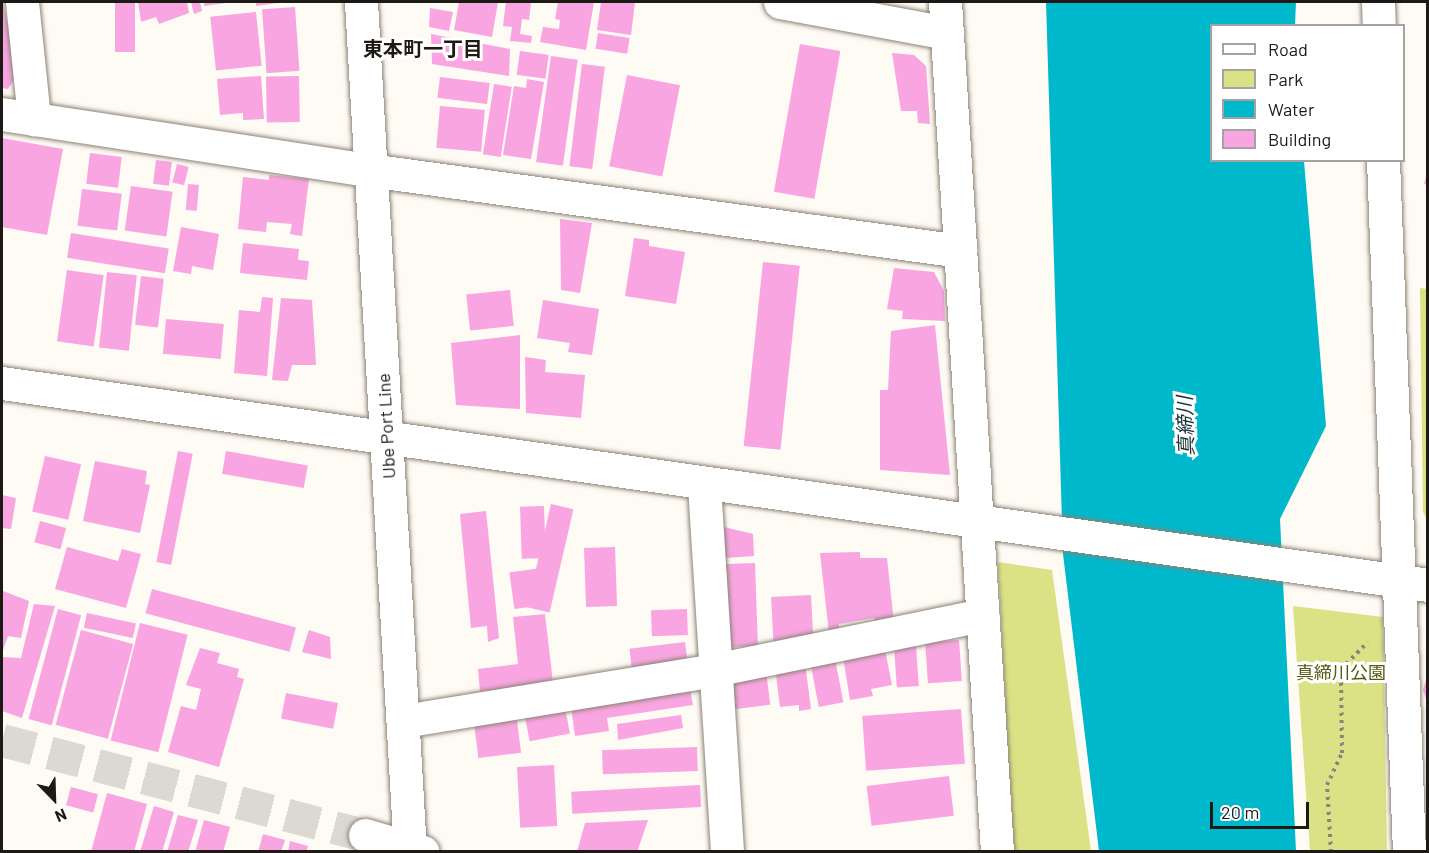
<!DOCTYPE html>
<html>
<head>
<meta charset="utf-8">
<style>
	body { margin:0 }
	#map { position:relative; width:1429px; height:853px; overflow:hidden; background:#fefaf4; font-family:Barlow,"Noto Sans JP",sans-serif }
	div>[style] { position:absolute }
	.green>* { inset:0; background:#dae285 }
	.water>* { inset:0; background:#00b8cb }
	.building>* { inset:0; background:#f8a5e1; transform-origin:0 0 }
	.street-tunnel>* { height:33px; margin-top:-16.5px; transform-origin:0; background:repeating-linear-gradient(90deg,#dcd8d2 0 33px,transparent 0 49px) }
	.path>* { height:4px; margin-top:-2px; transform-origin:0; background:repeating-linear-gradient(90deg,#88847e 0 3px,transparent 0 7.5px) }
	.roads { filter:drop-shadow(0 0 2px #8c8274) drop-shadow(0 0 2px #8c8274) }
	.street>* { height:33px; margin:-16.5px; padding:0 16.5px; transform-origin:16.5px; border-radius:16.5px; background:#fff }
	.secondary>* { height:33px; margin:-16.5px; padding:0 16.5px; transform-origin:16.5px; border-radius:16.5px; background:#fff }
	.primary>* { height:33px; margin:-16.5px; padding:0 16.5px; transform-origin:16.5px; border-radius:16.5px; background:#fff }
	span { translate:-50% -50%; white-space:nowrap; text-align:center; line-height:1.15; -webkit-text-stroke:6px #fff; paint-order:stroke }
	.street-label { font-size:18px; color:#1d1914 }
	.park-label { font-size:18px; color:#55590f }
	.neighbourhood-label { font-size:20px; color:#1d1914; font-weight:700 }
	.water-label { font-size:20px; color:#193134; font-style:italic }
	.frame { position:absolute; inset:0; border:3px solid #1d1914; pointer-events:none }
	.legend { position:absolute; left:1210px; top:24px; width:195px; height:138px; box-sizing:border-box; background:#fff; border:2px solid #a5a3a1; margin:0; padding:8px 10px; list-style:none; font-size:18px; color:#1d1914 }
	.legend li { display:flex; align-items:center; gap:12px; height:30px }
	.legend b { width:30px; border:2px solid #a5a3a1 }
	.north { position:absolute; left:24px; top:769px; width:60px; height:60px; -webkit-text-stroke:4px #fff; paint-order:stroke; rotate:157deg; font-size:16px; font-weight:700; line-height:24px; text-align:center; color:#1d1914 }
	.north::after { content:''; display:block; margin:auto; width:21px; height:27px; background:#1d1914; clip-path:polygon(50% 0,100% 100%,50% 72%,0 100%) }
	.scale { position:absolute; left:1210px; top:802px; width:99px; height:27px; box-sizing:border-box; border:3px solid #1d1914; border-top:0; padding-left:8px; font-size:18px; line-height:21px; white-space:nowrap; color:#1d1914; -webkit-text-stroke:4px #fff; paint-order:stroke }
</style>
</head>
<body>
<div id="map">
	<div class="green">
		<i style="clip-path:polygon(1420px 288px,1428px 289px,1427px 520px,1423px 512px)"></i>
		<i style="clip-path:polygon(998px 562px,1052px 570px,1091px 851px,1013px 851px)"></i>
		<i style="clip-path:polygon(1293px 606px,1383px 617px,1387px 851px,1310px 851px)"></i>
	</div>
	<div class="water">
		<i style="clip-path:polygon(1046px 2px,1296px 2px,1295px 25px,1212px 26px,1212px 160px,1304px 161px,1326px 426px,1280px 519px,1296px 851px,1099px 851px,1063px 554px)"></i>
	</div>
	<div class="building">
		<i style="clip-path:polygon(3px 2px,17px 75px,8px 89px,2px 88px)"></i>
		<i style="left:115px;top:2px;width:20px;height:50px"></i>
		<i style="clip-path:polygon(138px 2px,187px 2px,189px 13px,159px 24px,156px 17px,141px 22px)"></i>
		<i style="clip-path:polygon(191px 2px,200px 2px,202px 11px,194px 14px)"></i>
		<i style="clip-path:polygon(204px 2px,225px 2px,226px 3px,204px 6px)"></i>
		<i style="clip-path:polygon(256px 2px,277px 2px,277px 3px,256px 6px)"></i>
		<i style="clip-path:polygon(459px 2px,498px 2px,492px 37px,454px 30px)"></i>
		<i style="clip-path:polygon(506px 2px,531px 2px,529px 20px,522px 19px,520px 34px,532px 36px,531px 43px,510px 41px,512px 27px,503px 26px)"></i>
		<i style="clip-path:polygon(558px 2px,594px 2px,586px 50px,540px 42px,543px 27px,559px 29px,560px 20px,555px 19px)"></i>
		<i style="clip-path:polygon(601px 2px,635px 2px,631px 35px,597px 30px)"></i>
		<i style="left:295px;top:7px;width:64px;height:33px;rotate:86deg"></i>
		<i style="clip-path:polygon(430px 8px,453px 12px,449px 31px,429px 27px)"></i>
		<i style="left:256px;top:12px;width:54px;height:46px;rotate:84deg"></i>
		<i style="left:598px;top:33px;width:32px;height:16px;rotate:9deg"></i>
		<i style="clip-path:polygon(431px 34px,510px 49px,509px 76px,432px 64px)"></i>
		<i style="left:800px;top:44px;width:41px;height:150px;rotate:10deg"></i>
		<i style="left:520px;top:51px;width:29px;height:24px;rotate:8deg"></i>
		<i style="clip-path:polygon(892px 53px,914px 55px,926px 66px,930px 124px,918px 123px,917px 111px,901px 111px)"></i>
		<i style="left:551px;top:56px;width:27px;height:107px;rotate:8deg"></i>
		<i style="left:582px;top:64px;width:23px;height:103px;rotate:7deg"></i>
		<i style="left:627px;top:75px;width:54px;height:93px;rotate:11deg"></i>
		<i style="clip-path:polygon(261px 76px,264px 119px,243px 120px,243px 113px,220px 115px,217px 79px)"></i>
		<i style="left:299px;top:76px;width:46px;height:33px;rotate:89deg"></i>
		<i style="left:440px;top:77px;width:50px;height:21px;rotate:7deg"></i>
		<i style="clip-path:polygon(527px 79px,544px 82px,531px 159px,503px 155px,514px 86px,526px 88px)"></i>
		<i style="left:494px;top:84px;width:18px;height:71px;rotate:9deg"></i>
		<i style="left:440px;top:106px;width:45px;height:42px;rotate:5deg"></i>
		<i style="clip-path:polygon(2px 138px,63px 149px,47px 235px,2px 227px)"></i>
		<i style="left:90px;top:153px;width:32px;height:31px;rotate:7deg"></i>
		<i style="left:156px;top:160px;width:16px;height:24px;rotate:7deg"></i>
		<i style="left:177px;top:164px;width:12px;height:19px;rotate:14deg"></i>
		<i style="clip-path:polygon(1428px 170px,1428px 185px,1424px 184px)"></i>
		<i style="clip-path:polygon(269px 175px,309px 179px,302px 236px,290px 234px,292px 224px,267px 222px,266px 232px,238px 229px,243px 177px,269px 180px)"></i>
		<i style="left:188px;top:184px;width:11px;height:26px;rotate:5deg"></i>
		<i style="left:131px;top:186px;width:42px;height:45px;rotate:8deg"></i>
		<i style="left:82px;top:189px;width:40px;height:37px;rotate:7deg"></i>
		<i style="clip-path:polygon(560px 219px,592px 223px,580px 293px,561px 290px)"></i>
		<i style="clip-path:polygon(181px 227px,219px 234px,213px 270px,192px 266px,191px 274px,173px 271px)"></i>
		<i style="left:71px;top:233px;width:99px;height:25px;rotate:9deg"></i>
		<i style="clip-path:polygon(634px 238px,649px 240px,649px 246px,685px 252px,676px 304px,625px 296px)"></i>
		<i style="clip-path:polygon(243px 243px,299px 249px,298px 260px,309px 261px,307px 280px,240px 273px)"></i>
		<i style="left:763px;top:262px;width:37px;height:185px;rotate:6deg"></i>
		<i style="clip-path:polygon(894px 268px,934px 272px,944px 291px,945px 321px,902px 319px,903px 311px,887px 309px)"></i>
		<i style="left:67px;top:270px;width:37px;height:72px;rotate:8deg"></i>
		<i style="left:107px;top:272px;width:30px;height:76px;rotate:6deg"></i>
		<i style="left:141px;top:276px;width:23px;height:49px;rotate:7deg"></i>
		<i style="left:510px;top:290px;width:36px;height:44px;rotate:84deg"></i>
		<i style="clip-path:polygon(262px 297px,273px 298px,267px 376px,234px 373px,239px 310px,260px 312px)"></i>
		<i style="clip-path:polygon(281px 298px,312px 300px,316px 365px,292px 365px,288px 381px,272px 380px)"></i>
		<i style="clip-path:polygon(543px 300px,599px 309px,592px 355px,568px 352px,570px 343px,537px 338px)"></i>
		<i style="left:166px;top:319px;width:58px;height:35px;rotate:5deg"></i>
		<i style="clip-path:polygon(935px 325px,950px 475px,880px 470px,880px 390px,888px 390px,891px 331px)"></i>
		<i style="clip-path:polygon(520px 335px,520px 409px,456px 405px,451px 343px)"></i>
		<i style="clip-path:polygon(525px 357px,546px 360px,545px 372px,585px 375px,581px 418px,526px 413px)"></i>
		<i style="left:178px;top:451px;width:15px;height:113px;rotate:11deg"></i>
		<i style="left:226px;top:451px;width:83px;height:23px;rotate:10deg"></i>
		<i style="left:45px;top:456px;width:37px;height:57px;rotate:13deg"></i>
		<i style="clip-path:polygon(95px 461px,147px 471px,145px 484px,150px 485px,140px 533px,83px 521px)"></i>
		<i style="clip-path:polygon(2px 495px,16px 498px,11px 529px,2px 528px)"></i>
		<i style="left:551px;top:504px;width:23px;height:106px;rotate:13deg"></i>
		<i style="left:544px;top:506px;width:52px;height:24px;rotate:88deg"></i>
		<i style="clip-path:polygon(486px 511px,499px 638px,488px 642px,487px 626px,471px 628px,460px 514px)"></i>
		<i style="left:40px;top:521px;width:27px;height:22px;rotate:15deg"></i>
		<i style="clip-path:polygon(724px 527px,753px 534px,754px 556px,725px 558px)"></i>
		<i style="clip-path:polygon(67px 547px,118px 561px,122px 549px,141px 554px,126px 608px,55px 589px)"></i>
		<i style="left:615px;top:547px;width:59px;height:31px;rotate:88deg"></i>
		<i style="clip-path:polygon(860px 552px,860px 558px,887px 558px,894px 623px,876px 626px,874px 618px,839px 624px,839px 632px,829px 633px,820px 553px)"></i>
		<i style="left:755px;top:563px;width:83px;height:35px;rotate:88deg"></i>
		<i style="left:541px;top:568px;width:37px;height:32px;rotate:82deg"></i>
		<i style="left:152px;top:589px;width:149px;height:25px;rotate:15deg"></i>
		<i style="clip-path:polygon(3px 591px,29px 601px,21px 638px,8px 636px,2px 653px)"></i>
		<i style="left:811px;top:595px;width:44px;height:40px;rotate:87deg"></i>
		<i style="clip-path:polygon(34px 604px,55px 606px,22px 718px,2px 711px,2px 657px,21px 658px)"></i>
		<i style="left:58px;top:609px;width:24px;height:114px;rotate:15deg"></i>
		<i style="left:687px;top:609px;width:26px;height:36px;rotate:88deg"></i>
		<i style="left:87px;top:613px;width:50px;height:15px;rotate:12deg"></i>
		<i style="clip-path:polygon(545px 614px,553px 683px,480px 692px,478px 669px,518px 664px,513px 617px)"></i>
		<i style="left:140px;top:623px;width:49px;height:121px;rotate:14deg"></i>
		<i style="left:81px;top:630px;width:54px;height:98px;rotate:15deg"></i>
		<i style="clip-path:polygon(309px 630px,330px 637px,331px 659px,302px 652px)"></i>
		<i style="left:959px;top:640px;width:41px;height:34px;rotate:86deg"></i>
		<i style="left:685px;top:642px;width:25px;height:56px;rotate:83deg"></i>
		<i style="left:916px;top:646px;width:40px;height:22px;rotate:86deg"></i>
		<i style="clip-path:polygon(200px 648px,220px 653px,217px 663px,239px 669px,237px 677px,244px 679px,219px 767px,168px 752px,181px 706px,196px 710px,201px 689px,186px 685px)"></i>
		<i style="clip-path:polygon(885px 650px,892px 685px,871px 689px,873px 696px,850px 700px,843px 657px)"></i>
		<i style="left:835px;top:659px;width:44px;height:25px;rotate:79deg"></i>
		<i style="clip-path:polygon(805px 663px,811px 709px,799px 711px,799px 705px,780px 707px,775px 666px)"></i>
		<i style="left:766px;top:670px;width:35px;height:36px;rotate:83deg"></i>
		<i style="clip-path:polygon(1427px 676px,1428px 676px,1427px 702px,1423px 690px)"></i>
		<i style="clip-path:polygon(690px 689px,693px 705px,607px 718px,609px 731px,575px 736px,571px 707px)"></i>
		<i style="left:286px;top:693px;width:53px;height:26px;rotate:11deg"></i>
		<i style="left:565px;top:708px;width:26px;height:41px;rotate:79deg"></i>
		<i style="left:961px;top:709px;width:55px;height:99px;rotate:86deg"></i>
		<i style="clip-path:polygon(681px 715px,683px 728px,618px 740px,617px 724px)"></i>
		<i style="left:517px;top:720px;width:33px;height:43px;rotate:83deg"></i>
		<i style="left:697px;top:747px;width:24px;height:95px;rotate:88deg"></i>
		<i style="left:554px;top:765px;width:61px;height:37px;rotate:87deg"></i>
		<i style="left:949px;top:776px;width:40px;height:83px;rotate:83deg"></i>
		<i style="left:700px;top:785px;width:22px;height:129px;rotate:87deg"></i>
		<i style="left:71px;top:787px;width:28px;height:19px;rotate:15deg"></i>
		<i style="clip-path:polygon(107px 793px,147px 804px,134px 852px,91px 852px)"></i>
		<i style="clip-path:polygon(154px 806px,174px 812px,162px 852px,140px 852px)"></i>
		<i style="clip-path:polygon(178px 815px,198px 820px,188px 852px,167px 852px)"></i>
		<i style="clip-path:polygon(204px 820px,230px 827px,223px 852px,195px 852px)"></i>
		<i style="clip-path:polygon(648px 820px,637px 852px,577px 852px,585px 823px)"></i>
		<i style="clip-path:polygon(263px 834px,285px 840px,281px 852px,258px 852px)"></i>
		<i style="clip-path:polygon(290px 841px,308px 846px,306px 852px,288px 852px)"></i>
	</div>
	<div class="street-tunnel">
		<i style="left:2px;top:740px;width:375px;rotate:14.7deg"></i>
	</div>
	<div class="path">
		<i style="left:1331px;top:852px;width:67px;rotate:-93.4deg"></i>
		<i style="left:1327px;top:785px;width:35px;rotate:-65deg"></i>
		<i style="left:1342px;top:753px;width:84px;rotate:-90.7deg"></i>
		<i style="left:1341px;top:669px;width:38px;rotate:-45deg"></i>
	</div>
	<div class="roads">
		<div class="street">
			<i style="left:22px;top:2px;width:118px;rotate:84.1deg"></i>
			<i style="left:780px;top:2px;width:170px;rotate:10.5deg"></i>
			<i style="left:945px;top:2px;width:852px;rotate:86.5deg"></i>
			<i style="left:1378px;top:2px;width:24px;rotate:88deg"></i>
			<i style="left:2px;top:114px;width:371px;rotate:8.7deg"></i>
			<i style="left:369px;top:170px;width:597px;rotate:7.8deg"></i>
			<i style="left:1383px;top:160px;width:692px;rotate:87.85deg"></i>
			<i style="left:704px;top:485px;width:368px;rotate:86.4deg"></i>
			<i style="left:403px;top:721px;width:315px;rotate:-9.3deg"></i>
			<i style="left:714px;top:670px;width:274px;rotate:-11.6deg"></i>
			<i style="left:365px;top:835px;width:60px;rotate:16.3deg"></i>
		</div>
		<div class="secondary">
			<i style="left:2px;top:383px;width:1440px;rotate:8.06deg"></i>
		</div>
		<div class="primary">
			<i style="left:361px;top:2px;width:851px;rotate:86.7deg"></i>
		</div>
	</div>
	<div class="street-label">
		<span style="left:386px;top:426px;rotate:-93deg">Ube Port Line</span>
	</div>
	<div class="park-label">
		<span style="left:1341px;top:672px">真締川公園</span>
	</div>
	<div class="neighbourhood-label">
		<span style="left:423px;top:48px">東本町一丁目</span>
	</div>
	<div class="water-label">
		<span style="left:1185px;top:426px;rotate:-92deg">真締川</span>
	</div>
	<div class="frame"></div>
	<ul class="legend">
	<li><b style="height:8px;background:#fff"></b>Road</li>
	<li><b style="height:16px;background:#dae285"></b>Park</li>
	<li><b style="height:16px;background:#00b8cb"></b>Water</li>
	<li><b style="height:16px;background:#f8a5e1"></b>Building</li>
	</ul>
	<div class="north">N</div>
	<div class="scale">20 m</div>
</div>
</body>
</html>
